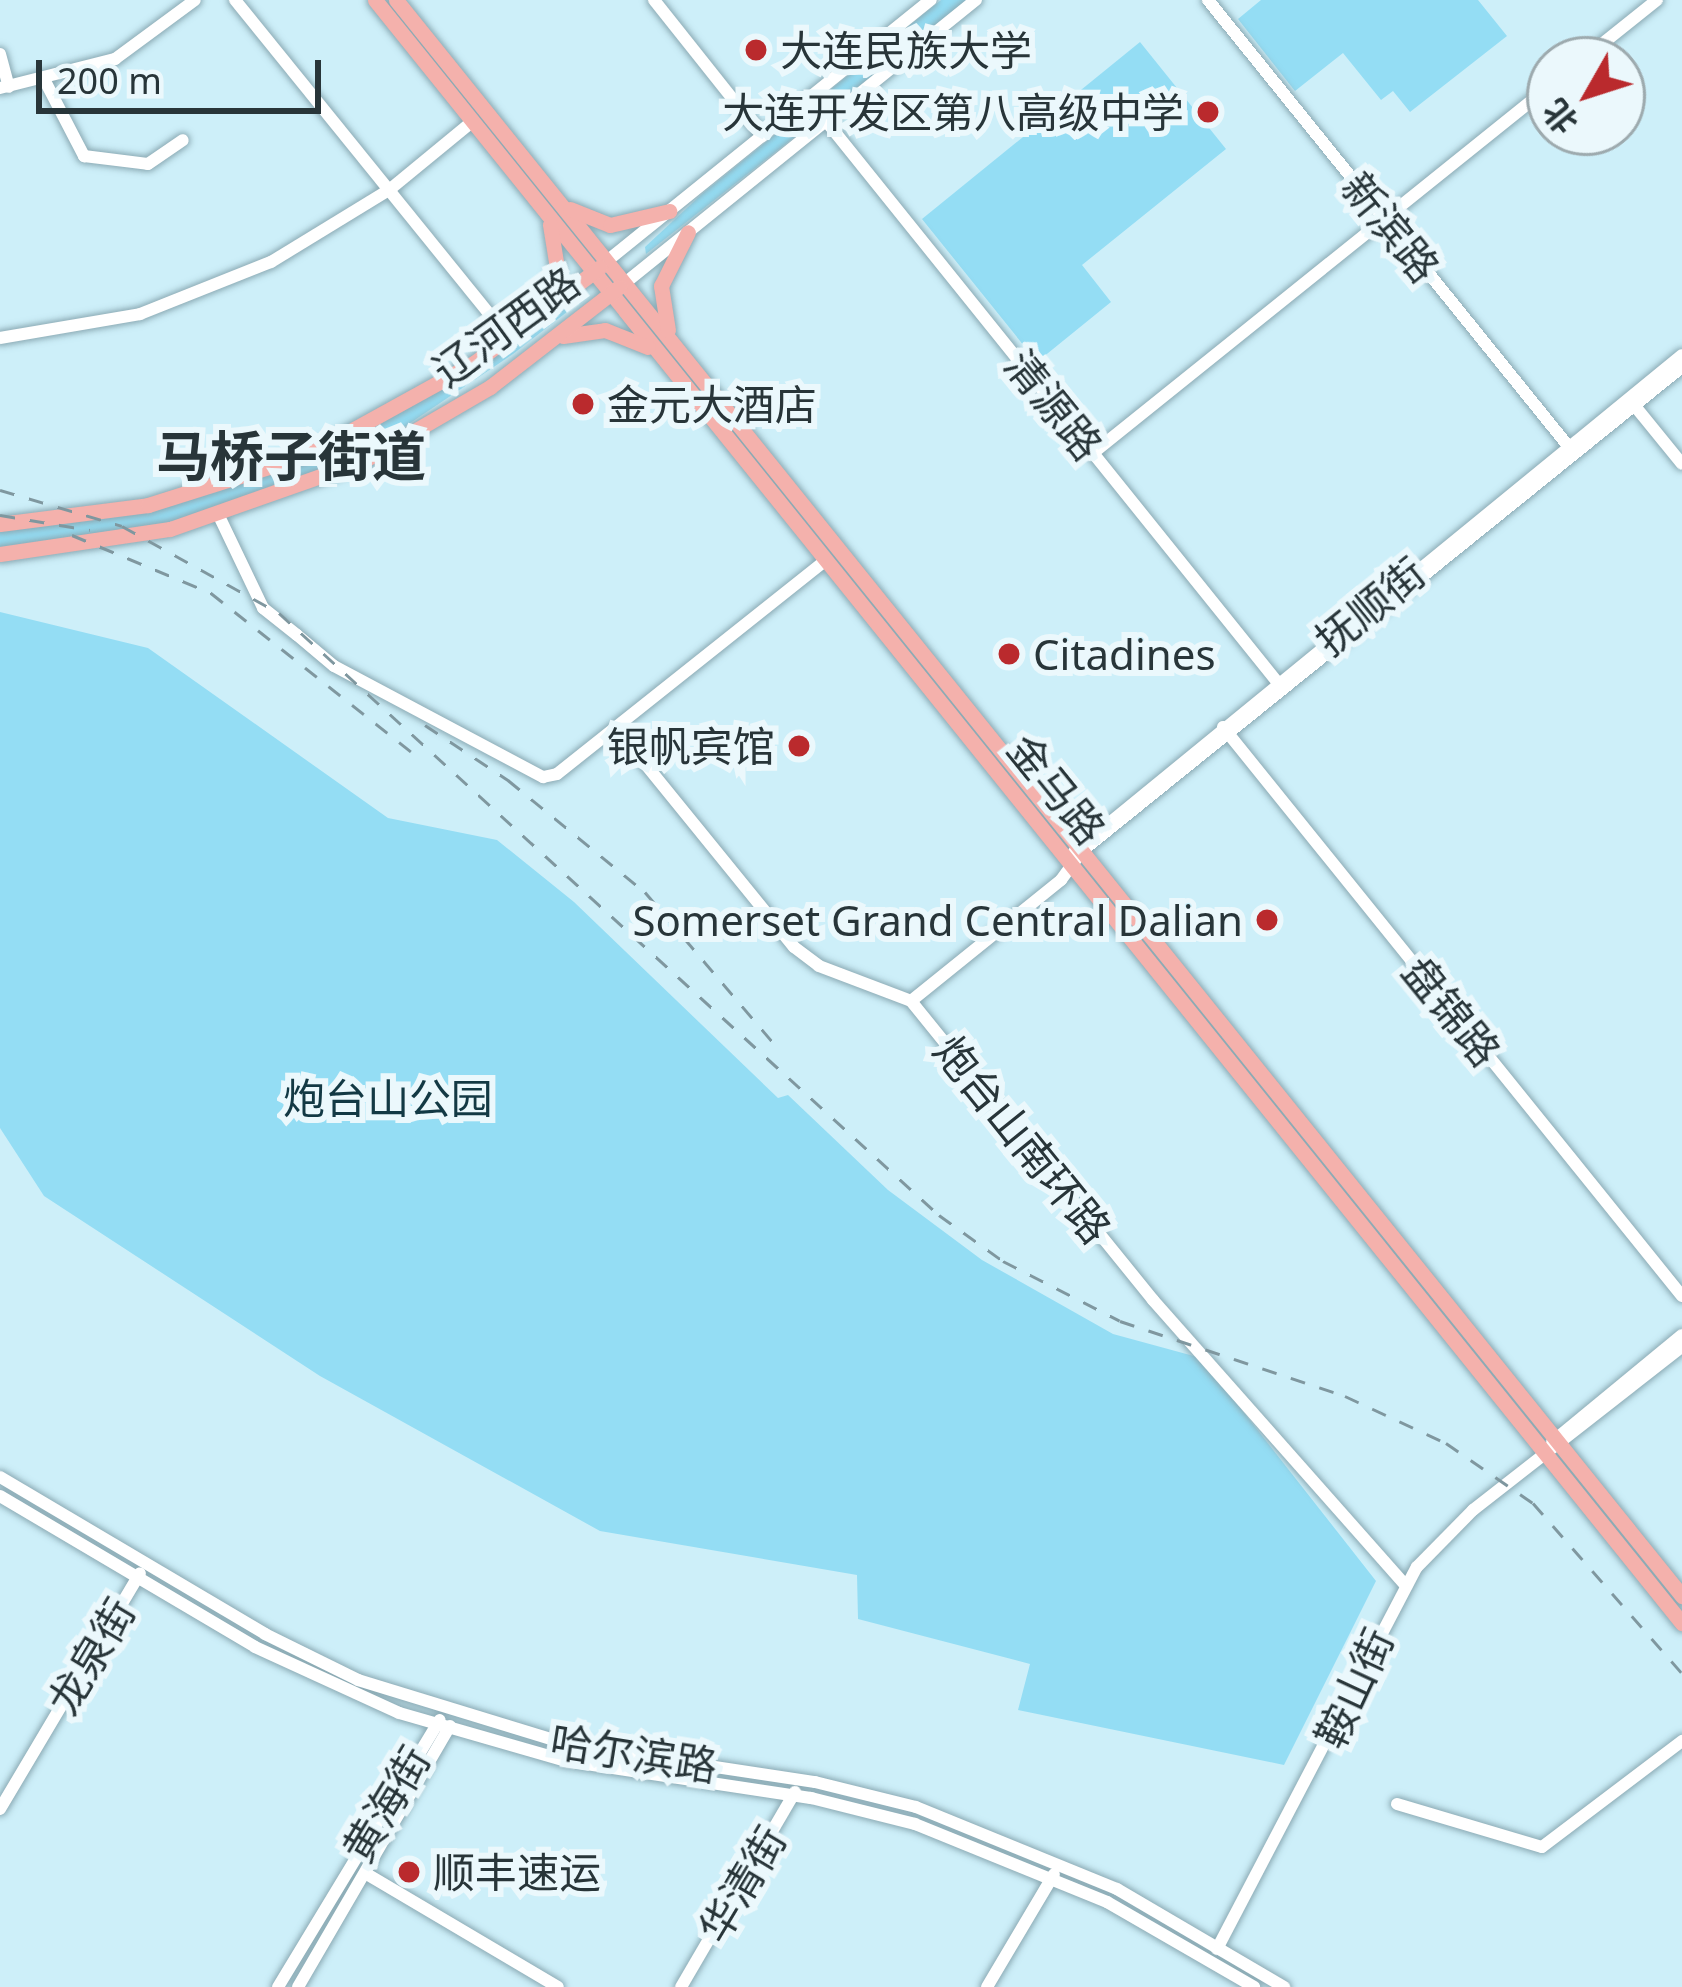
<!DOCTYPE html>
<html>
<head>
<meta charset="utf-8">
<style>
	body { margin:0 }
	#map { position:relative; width:1682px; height:1987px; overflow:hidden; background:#cdeff9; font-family:"Noto Sans","Noto Sans SC",sans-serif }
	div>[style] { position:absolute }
	.green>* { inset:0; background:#94ddf4 }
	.roads { filter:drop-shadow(0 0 3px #8baab4) drop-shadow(0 0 3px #8baab4) }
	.minor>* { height:12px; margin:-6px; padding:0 6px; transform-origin:6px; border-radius:6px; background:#fff }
	.major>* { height:15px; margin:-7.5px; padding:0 7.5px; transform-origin:7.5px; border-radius:7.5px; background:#f4b1ac }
	.rail>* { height:3px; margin-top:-1.5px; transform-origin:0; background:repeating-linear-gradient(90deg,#7f979f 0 15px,transparent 0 30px) }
	.dots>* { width:33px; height:33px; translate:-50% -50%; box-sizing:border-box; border:6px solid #ebf8fc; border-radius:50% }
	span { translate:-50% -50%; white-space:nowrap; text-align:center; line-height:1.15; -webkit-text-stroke:12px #ebf8fc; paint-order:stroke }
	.poi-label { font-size:42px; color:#283539 }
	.left { translate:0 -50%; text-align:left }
	.right { translate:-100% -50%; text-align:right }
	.street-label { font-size:42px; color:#283539 }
	.park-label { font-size:42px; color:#133944 }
	.district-label { font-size:54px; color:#283539; font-weight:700 }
	.north { position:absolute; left:1526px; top:36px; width:120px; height:120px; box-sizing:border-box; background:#ebf8fc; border:3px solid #9daaae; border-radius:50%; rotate:231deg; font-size:33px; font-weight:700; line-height:48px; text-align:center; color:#283539 }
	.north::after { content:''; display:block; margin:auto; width:42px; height:54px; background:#ba2a2d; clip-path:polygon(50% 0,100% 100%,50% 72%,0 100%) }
	.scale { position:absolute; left:36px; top:60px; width:285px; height:54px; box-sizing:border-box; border:6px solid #283539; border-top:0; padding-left:15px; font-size:36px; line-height:42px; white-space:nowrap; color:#283539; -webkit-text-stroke:9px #ebf8fc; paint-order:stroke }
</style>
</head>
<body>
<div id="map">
	<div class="green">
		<i style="clip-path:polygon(941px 0,968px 0,646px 254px,645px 247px,702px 194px)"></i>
		<i style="clip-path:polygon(1261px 0,1478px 0,1507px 36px,1410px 112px,1393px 91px,1381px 100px,1343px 53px,1295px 91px,1238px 19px)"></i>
		<i style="clip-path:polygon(1140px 42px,1226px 149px,1082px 265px,1111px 302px,1037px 362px,922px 219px)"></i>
		<i style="clip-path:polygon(567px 302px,572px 308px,513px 354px,370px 450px,188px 519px,0 548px,0 530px,148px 512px,322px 454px,479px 368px)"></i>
		<i style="clip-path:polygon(0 612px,148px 648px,388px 818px,497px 840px,574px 902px,778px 1098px,788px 1095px,888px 1190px,982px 1260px,1113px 1334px,1201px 1358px,1376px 1581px,1284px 1765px,1018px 1710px,1030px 1664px,858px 1619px,857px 1575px,600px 1531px,320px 1376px,44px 1196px,0 1128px)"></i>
	</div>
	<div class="roads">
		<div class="minor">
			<i style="left:235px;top:0;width:437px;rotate:51deg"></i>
			<i style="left:654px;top:0;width:174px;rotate:51.5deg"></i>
			<i style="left:1208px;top:0;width:581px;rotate:51.08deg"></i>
			<i style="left:0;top:54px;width:34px;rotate:75deg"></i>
			<i style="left:1582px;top:60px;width:96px;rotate:-38.7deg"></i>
			<i style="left:45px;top:81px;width:85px;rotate:62.5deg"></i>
			<i style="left:84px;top:156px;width:64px;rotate:7.1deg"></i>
			<i style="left:148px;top:164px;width:42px;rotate:-34.4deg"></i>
			<i style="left:0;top:88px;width:119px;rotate:-14.2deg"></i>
			<i style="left:115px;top:59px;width:99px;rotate:-36.4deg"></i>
			<i style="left:826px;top:121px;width:728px;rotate:51.19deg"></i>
			<i style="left:607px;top:261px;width:416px;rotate:-38.9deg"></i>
			<i style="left:625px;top:283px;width:451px;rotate:-38.9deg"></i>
			<i style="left:0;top:338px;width:142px;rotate:-9.7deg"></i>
			<i style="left:140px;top:314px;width:141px;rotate:-21.7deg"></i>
			<i style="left:271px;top:262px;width:138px;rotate:-31.4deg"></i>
			<i style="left:389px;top:190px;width:109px;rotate:-39.4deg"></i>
			<i style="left:1630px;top:400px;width:82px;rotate:50.9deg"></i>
			<i style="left:1093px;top:453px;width:586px;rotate:-38.77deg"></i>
			<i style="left:219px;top:516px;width:102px;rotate:64.4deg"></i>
			<i style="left:263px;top:608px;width:43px;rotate:38.5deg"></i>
			<i style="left:297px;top:635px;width:48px;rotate:40deg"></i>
			<i style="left:334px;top:666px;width:237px;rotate:28deg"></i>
			<i style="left:543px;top:777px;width:14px;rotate:-12deg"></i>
			<i style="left:557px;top:774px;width:344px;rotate:-38.5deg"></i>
			<i style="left:1223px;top:727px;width:731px;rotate:51.11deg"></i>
			<i style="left:616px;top:728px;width:282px;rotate:50.9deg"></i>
			<i style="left:794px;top:947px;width:31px;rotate:37deg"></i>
			<i style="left:819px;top:966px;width:98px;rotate:20.8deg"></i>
			<i style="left:911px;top:1001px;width:385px;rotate:51deg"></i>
			<i style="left:1153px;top:1300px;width:382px;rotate:48.5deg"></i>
			<i style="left:1074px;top:852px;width:785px;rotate:-39.26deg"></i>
			<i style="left:911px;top:1001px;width:193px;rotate:-38.9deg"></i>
			<i style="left:1061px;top:880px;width:36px;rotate:-54deg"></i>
			<i style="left:1082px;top:851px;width:771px;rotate:-38.89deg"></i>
			<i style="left:1552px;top:1442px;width:168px;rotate:-39.5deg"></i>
			<i style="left:0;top:1477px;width:308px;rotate:30.6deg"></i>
			<i style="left:265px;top:1634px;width:104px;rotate:26.3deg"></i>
			<i style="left:358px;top:1680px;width:222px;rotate:17deg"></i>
			<i style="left:570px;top:1745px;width:248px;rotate:8.6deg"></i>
			<i style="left:815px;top:1782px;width:104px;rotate:13.9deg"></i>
			<i style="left:916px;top:1807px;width:217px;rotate:22.2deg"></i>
			<i style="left:1117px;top:1889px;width:194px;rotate:30.4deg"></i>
			<i style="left:0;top:1496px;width:296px;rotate:30.6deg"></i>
			<i style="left:255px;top:1647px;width:158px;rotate:24.6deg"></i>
			<i style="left:399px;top:1713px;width:174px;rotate:16deg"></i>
			<i style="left:566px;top:1761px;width:248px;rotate:8.6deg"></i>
			<i style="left:811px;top:1798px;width:107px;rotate:14deg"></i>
			<i style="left:915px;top:1824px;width:207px;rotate:22.1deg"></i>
			<i style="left:1107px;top:1902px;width:170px;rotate:30deg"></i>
			<i style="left:1397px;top:1804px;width:151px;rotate:16.5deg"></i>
			<i style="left:1542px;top:1847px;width:176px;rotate:-37.1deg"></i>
			<i style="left:0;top:1809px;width:274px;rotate:-59.3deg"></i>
			<i style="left:365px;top:1873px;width:224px;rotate:30.6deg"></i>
			<i style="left:1217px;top:1949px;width:431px;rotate:-62.4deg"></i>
			<i style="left:1417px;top:1567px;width:80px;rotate:-45.5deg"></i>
			<i style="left:1473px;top:1510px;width:265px;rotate:-38deg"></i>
			<i style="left:278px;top:1987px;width:312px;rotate:-58.8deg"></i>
			<i style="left:298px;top:1987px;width:302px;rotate:-59.8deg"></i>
			<i style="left:681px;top:1987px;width:226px;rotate:-59.7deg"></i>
			<i style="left:987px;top:1987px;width:131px;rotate:-59.3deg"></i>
		</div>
		<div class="major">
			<i style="left:375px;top:0;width:2084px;rotate:51.16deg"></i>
			<i style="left:396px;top:0;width:2050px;rotate:51.14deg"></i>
			<i style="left:570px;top:209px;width:43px;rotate:21.8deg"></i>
			<i style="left:610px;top:225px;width:61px;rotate:-13.3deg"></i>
			<i style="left:540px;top:310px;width:45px;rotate:-68deg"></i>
			<i style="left:557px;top:268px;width:44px;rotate:-99.2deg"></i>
			<i style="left:668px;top:330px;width:45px;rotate:-99deg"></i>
			<i style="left:661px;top:286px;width:60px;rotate:-63.4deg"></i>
			<i style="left:563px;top:336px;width:42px;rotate:-8.1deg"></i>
			<i style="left:605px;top:330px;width:46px;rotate:21.6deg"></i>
			<i style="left:0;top:524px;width:149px;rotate:-7.3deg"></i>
			<i style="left:148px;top:505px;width:167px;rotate:-17.5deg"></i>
			<i style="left:307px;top:455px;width:191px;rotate:-28.9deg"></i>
			<i style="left:474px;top:363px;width:158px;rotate:-37.3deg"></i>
			<i style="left:0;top:554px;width:172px;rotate:-8.4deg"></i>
			<i style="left:170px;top:529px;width:205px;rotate:-19.4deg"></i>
			<i style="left:363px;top:461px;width:147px;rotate:-30.2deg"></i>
			<i style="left:490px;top:387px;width:163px;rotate:-37.8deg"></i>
		</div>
	</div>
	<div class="rail">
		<i style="left:0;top:490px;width:127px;rotate:16.4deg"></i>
		<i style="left:122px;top:526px;width:179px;rotate:29deg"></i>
		<i style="left:279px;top:613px;width:893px;rotate:42.37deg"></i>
		<i style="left:939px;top:1215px;width:79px;rotate:35.7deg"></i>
		<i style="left:1003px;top:1261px;width:131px;rotate:27.1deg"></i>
		<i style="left:1120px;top:1321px;width:237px;rotate:18.4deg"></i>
		<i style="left:1345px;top:1396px;width:111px;rotate:25deg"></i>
		<i style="left:1446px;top:1443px;width:106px;rotate:34.6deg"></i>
		<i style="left:1533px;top:1503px;width:226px;rotate:48.8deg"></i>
		<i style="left:0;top:515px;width:91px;rotate:9.5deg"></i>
		<i style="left:72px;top:535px;width:151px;rotate:22.6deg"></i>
		<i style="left:211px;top:593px;width:269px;rotate:38.4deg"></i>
		<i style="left:425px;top:725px;width:100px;rotate:33.5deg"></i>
		<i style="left:508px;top:780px;width:177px;rotate:39.3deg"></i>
		<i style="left:645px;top:892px;width:204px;rotate:49.6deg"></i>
	</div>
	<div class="dots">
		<i style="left:756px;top:50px;background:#ba2a2d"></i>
		<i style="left:1208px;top:112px;background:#ba2a2d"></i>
		<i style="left:583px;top:404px;background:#ba2a2d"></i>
		<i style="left:1009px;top:654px;background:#ba2a2d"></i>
		<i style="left:799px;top:746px;background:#ba2a2d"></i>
		<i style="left:1267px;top:920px;background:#ba2a2d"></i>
		<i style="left:409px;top:1872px;background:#ba2a2d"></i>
	</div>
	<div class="poi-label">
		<span class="left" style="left:780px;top:50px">大连民族大学</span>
		<span class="right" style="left:1184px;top:112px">大连开发区第八高级中学</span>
		<span class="left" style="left:607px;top:404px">金元大酒店</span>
		<span class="left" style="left:1033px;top:654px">Citadines</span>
		<span class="right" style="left:775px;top:746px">银帆宾馆</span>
		<span class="right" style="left:1243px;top:920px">Somerset Grand Central Dalian</span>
		<span class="left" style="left:433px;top:1872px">顺丰速运</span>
	</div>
	<div class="street-label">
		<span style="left:1391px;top:227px;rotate:51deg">新滨路</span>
		<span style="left:506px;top:326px;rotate:-36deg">辽河西路</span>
		<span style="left:1054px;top:405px;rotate:51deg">清源路</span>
		<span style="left:1370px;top:606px;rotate:-39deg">抚顺街</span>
		<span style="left:1057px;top:789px;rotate:51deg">金马路</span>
		<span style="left:1452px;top:1011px;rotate:51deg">盘锦路</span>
		<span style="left:1023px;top:1139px;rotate:51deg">炮台山南环路</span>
		<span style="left:91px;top:1656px;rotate:-59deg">龙泉街</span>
		<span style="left:1354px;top:1688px;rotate:-65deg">鞍山街</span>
		<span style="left:634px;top:1753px;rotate:9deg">哈尔滨路</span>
		<span style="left:386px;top:1804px;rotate:-59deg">黄海街</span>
		<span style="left:742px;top:1884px;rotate:-59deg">华清街</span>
	</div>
	<div class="park-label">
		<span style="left:388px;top:1098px">炮台山公园</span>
	</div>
	<div class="district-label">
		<span style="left:291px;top:455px">马桥子街道</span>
	</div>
	<div class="north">北</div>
	<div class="scale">200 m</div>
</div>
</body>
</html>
